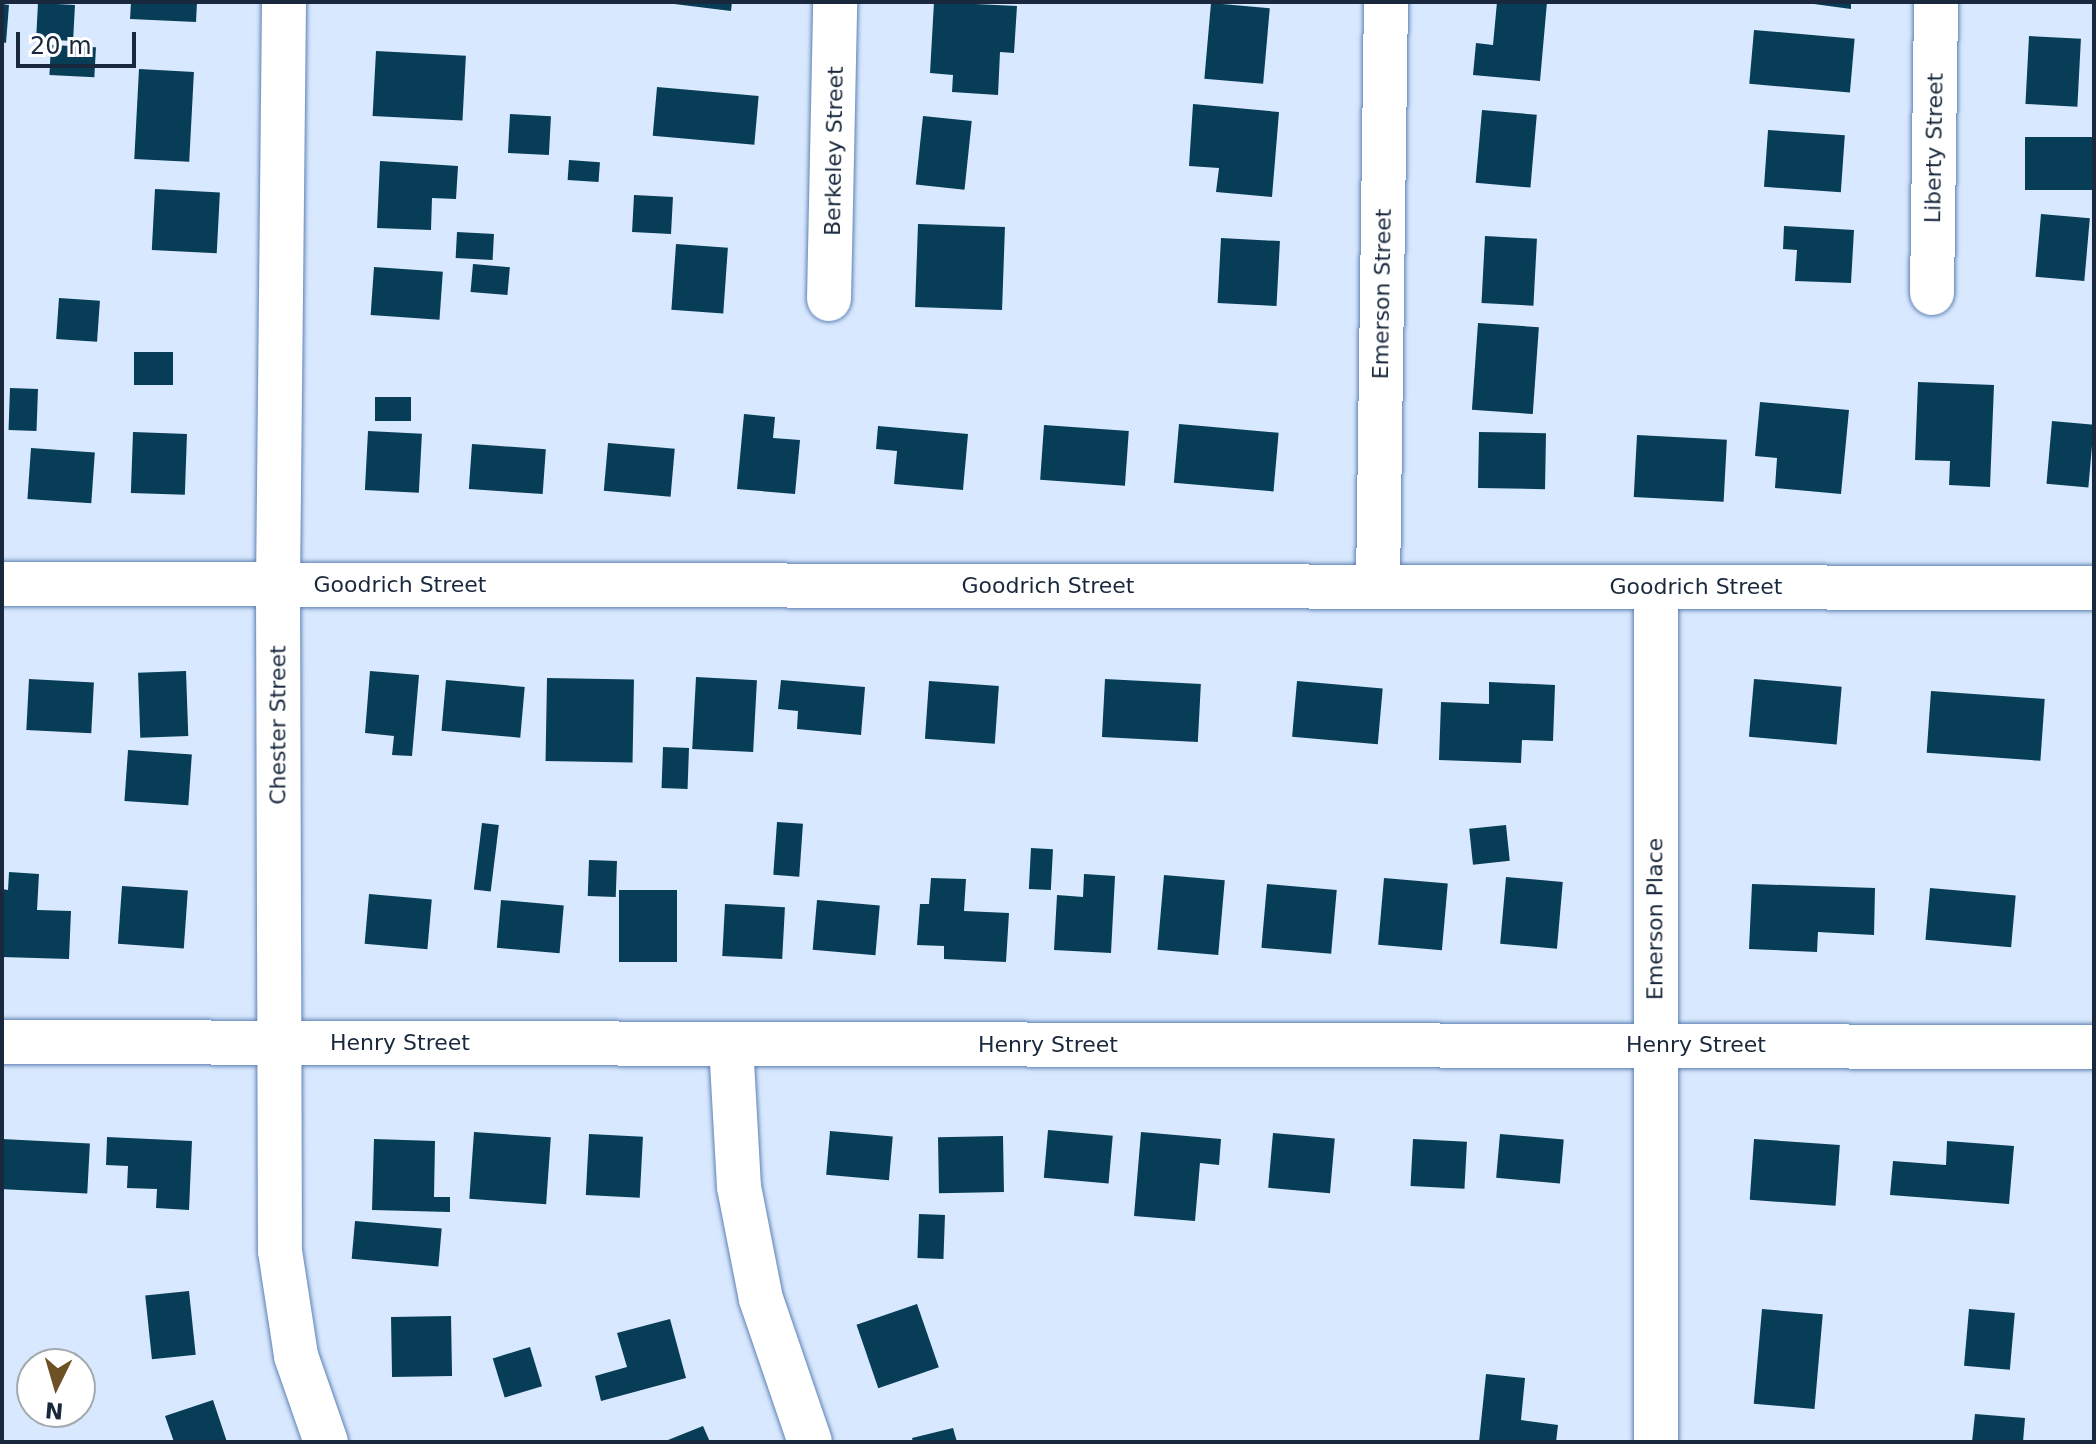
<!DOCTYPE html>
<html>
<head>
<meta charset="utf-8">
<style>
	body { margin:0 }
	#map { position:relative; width:2096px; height:1444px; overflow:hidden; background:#d8e8fe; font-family:"DejaVu Sans",sans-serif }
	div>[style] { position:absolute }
	.building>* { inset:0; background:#073d57; transform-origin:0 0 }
	.roads { filter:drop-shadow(0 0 2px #5e82b4) drop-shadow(0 0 2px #5e82b4) }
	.minor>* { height:44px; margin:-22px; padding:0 22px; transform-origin:22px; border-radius:22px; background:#fff }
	span { translate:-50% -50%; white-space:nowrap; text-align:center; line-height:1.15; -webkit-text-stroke:8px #fff; paint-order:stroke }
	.street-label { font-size:22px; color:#19283d }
	.frame { position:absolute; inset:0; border:4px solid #19283d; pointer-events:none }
	.north { position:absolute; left:16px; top:1348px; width:80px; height:80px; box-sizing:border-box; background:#fff; border:2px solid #a3a9b1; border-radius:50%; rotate:185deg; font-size:22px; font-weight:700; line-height:32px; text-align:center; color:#19283d }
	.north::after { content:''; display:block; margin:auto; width:28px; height:36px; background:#6d5124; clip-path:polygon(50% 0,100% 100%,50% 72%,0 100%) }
	.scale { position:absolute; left:16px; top:32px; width:120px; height:36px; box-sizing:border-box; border:4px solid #19283d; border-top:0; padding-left:10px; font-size:24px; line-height:28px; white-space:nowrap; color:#19283d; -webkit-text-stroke:6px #fff; paint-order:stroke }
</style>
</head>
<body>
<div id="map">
	<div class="building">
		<i style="clip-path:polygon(131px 2px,197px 2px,196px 22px,130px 19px)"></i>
		<i style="clip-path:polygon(658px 2px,732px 2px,731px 11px)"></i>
		<i style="clip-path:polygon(934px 2px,1017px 6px,1014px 53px,1000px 52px,998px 95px,952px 92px,953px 75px,930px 73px)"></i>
		<i style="clip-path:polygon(1497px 2px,1547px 2px,1540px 81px,1473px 75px,1476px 43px,1493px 45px)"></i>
		<i style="clip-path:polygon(1799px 2px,1851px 2px,1851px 9px)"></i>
		<i style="left:38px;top:3px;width:37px;height:36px;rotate:3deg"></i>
		<i style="left:1211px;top:3px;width:59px;height:76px;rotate:5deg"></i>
		<i style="clip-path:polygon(2px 4px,9px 5px,6px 43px,2px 42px)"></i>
		<i style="left:1754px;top:30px;width:101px;height:54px;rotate:5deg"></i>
		<i style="left:2029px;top:36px;width:52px;height:68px;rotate:3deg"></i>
		<i style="left:51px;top:45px;width:45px;height:30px;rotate:3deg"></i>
		<i style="left:376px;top:51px;width:90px;height:65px;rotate:3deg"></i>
		<i style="left:139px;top:69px;width:55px;height:90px;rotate:3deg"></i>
		<i style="left:657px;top:87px;width:102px;height:49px;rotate:5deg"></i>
		<i style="clip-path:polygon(1193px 104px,1279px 112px,1272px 197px,1216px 192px,1219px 168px,1189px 166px)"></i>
		<i style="left:1482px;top:110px;width:55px;height:73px;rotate:5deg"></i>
		<i style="left:510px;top:114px;width:41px;height:39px;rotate:3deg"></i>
		<i style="left:923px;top:116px;width:49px;height:69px;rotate:6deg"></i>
		<i style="left:1768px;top:130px;width:77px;height:57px;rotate:4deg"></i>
		<i style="left:2025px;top:137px;width:69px;height:53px"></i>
		<i style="left:569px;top:160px;width:31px;height:20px;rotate:4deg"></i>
		<i style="clip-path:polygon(380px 161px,458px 166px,456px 199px,432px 198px,431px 230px,377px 228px)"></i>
		<i style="left:155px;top:189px;width:65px;height:61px;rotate:3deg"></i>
		<i style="left:634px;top:195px;width:39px;height:37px;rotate:3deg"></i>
		<i style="left:2041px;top:214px;width:49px;height:63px;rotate:5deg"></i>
		<i style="left:918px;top:224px;width:87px;height:83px;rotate:2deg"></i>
		<i style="clip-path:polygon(1784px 226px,1854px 230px,1851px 283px,1795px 281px,1797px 250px,1783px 249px)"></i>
		<i style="left:457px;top:232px;width:37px;height:26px;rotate:3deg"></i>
		<i style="left:1485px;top:236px;width:52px;height:67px;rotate:3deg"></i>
		<i style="left:1221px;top:238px;width:59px;height:65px;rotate:3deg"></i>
		<i style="left:676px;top:244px;width:52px;height:66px;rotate:4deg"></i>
		<i style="left:473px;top:264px;width:37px;height:28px;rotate:5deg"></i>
		<i style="left:374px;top:267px;width:69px;height:48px;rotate:4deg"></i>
		<i style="left:59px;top:298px;width:41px;height:41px;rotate:4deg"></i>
		<i style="left:1478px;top:323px;width:61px;height:87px;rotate:4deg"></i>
		<i style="left:173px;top:352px;width:33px;height:39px;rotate:90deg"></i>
		<i style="clip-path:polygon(1918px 382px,1994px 385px,1990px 487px,1949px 485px,1950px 461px,1915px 460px)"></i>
		<i style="left:10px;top:388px;width:28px;height:42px;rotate:2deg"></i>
		<i style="left:375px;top:397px;width:36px;height:24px"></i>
		<i style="clip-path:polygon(1760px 402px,1849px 410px,1841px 494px,1775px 488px,1777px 458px,1755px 456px)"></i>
		<i style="clip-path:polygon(744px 414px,775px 417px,773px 438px,800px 440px,795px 494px,737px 489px)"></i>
		<i style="left:2052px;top:421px;width:42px;height:63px;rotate:5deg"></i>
		<i style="left:1179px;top:424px;width:100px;height:59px;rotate:5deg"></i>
		<i style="left:1044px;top:425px;width:85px;height:55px;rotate:4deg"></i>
		<i style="clip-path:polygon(878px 426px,968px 434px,963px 490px,894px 484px,897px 451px,876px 449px)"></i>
		<i style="left:368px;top:431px;width:54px;height:59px;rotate:3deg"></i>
		<i style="left:133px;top:432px;width:54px;height:61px;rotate:2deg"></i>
		<i style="left:1479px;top:432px;width:67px;height:56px;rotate:1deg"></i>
		<i style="left:1637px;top:435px;width:90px;height:62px;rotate:3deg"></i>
		<i style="left:608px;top:443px;width:67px;height:48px;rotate:5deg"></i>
		<i style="left:472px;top:444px;width:74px;height:45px;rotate:4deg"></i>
		<i style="left:31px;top:448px;width:64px;height:51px;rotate:4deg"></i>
		<i style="left:186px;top:671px;width:65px;height:48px;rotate:88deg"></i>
		<i style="clip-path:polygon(370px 671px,419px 675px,412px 756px,392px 755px,394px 736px,365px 733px)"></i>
		<i style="left:696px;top:677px;width:61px;height:72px;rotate:3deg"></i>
		<i style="left:547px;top:678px;width:87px;height:83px;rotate:1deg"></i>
		<i style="left:29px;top:679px;width:65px;height:51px;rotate:3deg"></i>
		<i style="left:1105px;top:679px;width:96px;height:58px;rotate:3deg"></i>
		<i style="left:1754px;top:679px;width:88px;height:58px;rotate:5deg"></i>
		<i style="left:446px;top:680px;width:79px;height:51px;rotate:5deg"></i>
		<i style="clip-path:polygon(781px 680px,865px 687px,861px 735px,797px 729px,798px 711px,778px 709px)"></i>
		<i style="left:929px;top:681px;width:70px;height:58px;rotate:4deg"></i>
		<i style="left:1297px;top:681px;width:86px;height:56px;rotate:5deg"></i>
		<i style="clip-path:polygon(1489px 682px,1555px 685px,1553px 741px,1522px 740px,1521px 763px,1439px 760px,1441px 702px,1489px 704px)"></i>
		<i style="left:1931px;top:691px;width:114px;height:62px;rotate:4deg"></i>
		<i style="left:663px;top:747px;width:26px;height:41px;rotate:2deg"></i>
		<i style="left:128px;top:750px;width:64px;height:51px;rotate:4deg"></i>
		<i style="left:777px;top:822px;width:26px;height:53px;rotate:4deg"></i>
		<i style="left:482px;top:823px;width:17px;height:67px;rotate:7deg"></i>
		<i style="left:1506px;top:825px;width:36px;height:37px;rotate:84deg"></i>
		<i style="left:1031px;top:848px;width:22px;height:41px;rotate:3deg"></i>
		<i style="left:589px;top:860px;width:28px;height:36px;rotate:2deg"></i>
		<i style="clip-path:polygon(9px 872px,39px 874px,37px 910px,71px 911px,69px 959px,2px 957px,2px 889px,8px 890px)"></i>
		<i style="clip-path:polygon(1084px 874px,1115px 876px,1111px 953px,1054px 950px,1057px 895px,1083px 897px)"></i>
		<i style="left:1164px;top:875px;width:61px;height:75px;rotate:5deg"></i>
		<i style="left:1506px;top:877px;width:57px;height:67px;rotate:5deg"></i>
		<i style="clip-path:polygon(931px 878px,966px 879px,964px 911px,1009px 913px,1006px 962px,944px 959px,944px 946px,917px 945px,920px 904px,929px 904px)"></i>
		<i style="left:1384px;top:878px;width:64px;height:67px;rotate:5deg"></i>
		<i style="left:1267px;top:884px;width:70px;height:64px;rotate:5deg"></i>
		<i style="clip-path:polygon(1752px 884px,1875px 888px,1874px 935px,1818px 932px,1817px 952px,1749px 949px)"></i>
		<i style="left:122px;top:886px;width:66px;height:58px;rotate:4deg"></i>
		<i style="left:1930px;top:888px;width:86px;height:52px;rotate:5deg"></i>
		<i style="left:619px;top:890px;width:58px;height:72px"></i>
		<i style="left:369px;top:894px;width:63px;height:50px;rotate:5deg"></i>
		<i style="left:501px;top:900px;width:63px;height:48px;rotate:5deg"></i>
		<i style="left:817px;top:900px;width:63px;height:50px;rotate:5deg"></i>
		<i style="left:725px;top:904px;width:60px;height:52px;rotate:3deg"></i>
		<i style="left:1048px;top:1130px;width:65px;height:48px;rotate:5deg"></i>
		<i style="left:830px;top:1131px;width:63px;height:44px;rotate:5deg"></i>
		<i style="left:474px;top:1132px;width:77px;height:67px;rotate:4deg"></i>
		<i style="clip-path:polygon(1141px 1132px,1221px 1139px,1219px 1165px,1200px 1163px,1195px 1221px,1134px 1216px)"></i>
		<i style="left:1273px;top:1133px;width:62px;height:55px;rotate:5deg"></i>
		<i style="left:589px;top:1134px;width:54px;height:61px;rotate:3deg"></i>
		<i style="left:1500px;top:1134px;width:64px;height:44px;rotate:5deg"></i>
		<i style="left:1003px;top:1136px;width:56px;height:65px;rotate:89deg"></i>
		<i style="clip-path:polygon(107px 1137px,192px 1141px,189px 1210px,156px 1208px,157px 1189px,127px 1188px,128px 1166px,106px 1165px)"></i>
		<i style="left:2px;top:1139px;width:88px;height:50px;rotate:3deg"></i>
		<i style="clip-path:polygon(374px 1139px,435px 1141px,434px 1197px,450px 1197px,450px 1212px,372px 1210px)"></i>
		<i style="left:1413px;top:1139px;width:54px;height:47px;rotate:3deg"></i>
		<i style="left:1754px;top:1139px;width:86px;height:61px;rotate:4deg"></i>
		<i style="clip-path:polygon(1947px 1141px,2014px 1146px,2009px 1204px,1890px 1195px,1893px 1161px,1946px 1165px)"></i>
		<i style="left:919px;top:1214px;width:26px;height:44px;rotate:2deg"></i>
		<i style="left:355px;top:1221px;width:87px;height:38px;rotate:5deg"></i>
		<i style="left:189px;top:1291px;width:64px;height:44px;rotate:84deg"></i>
		<i style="left:917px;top:1304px;width:67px;height:64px;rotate:71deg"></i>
		<i style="left:1762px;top:1309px;width:61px;height:95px;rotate:5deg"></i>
		<i style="left:1969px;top:1309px;width:46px;height:57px;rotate:5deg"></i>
		<i style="left:451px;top:1316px;width:60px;height:60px;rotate:89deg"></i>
		<i style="clip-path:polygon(670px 1319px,686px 1378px,601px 1401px,595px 1376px,627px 1367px,617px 1333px)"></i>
		<i style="left:530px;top:1347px;width:41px;height:39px;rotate:73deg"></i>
		<i style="clip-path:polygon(1486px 1374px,1525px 1378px,1521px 1420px,1558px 1425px,1556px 1442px,1479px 1442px)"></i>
		<i style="clip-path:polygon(213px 1400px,227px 1442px,174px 1442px,165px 1416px)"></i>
		<i style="clip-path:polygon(1975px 1414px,2025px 1418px,2023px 1442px,1972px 1442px)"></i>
		<i style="clip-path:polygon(703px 1426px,710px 1442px,663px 1442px)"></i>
		<i style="clip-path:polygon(953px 1428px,957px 1442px,913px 1442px,912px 1438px)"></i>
	</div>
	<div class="roads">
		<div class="minor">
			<i style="left:284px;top:2px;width:583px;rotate:90.59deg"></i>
			<i style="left:278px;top:585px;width:666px;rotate:89.83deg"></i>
			<i style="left:280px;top:1251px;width:106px;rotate:81.3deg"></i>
			<i style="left:296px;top:1356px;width:91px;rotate:70.8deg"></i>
			<i style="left:1932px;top:293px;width:291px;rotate:-89.2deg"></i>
			<i style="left:829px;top:299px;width:297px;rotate:-88.8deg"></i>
			<i style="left:2px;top:584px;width:2092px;rotate:0.11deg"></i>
			<i style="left:1378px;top:586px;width:584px;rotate:-89.22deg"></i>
			<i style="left:1656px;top:587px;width:855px;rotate:90deg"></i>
			<i style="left:2px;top:1042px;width:2092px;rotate:0.14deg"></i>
			<i style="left:731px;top:1044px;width:143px;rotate:86.8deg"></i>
			<i style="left:739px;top:1187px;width:114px;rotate:78.9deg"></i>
			<i style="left:761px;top:1299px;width:151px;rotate:71.1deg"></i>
		</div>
	</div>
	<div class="street-label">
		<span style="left:1934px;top:148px;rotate:-89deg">Liberty Street</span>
		<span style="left:834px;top:151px;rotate:-89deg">Berkeley Street</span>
		<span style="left:1382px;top:294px;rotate:-89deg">Emerson Street</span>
		<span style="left:400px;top:585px">Goodrich Street</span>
		<span style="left:1048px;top:586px">Goodrich Street</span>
		<span style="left:1696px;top:587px">Goodrich Street</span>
		<span style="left:278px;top:725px;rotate:-90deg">Chester Street</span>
		<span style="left:1655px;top:919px;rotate:-90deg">Emerson Place</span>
		<span style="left:400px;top:1043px">Henry Street</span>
		<span style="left:1048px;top:1045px">Henry Street</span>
		<span style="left:1696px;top:1045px">Henry Street</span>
	</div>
	<div class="frame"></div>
	<div class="north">N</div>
	<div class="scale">20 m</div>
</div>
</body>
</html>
